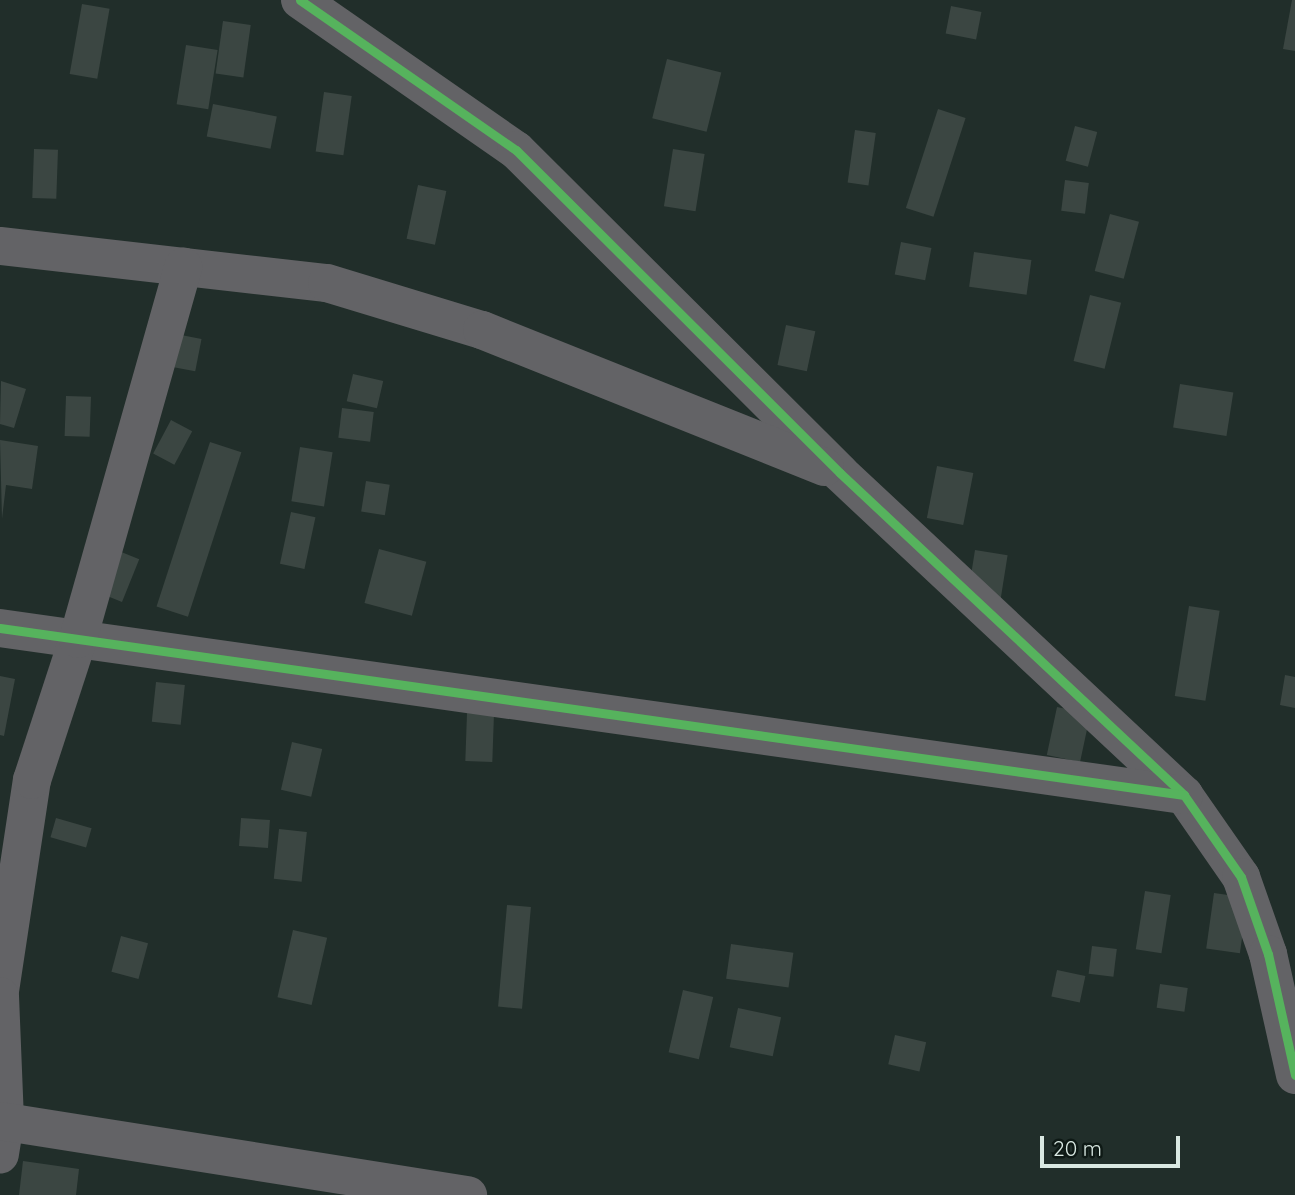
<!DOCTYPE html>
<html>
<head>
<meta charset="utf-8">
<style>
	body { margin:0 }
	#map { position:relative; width:1295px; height:1195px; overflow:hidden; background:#212e2a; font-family:Quicksand,sans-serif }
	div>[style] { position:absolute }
	.building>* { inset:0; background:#3b4642; transform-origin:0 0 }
	.minor>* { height:38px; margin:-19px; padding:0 19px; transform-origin:19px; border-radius:19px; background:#636366 }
	.cycleway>* { height:9px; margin:-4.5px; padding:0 4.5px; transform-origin:4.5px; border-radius:4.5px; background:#56b35d }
	span { translate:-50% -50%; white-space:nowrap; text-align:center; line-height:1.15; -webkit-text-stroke:5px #0e1915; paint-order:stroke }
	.scale { position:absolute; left:1040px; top:1136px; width:140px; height:32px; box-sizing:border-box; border:4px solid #d9e8e2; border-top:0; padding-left:9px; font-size:21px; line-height:24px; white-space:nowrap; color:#d9e8e2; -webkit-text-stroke:5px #0e1915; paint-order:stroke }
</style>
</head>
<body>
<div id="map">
	<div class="building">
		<i style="clip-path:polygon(1292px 0,1295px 0,1295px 51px,1283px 49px)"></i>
		<i style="left:82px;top:4px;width:28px;height:71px;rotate:10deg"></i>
		<i style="left:951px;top:6px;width:31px;height:28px;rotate:11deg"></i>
		<i style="left:223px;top:21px;width:28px;height:53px;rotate:8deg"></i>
		<i style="left:186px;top:45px;width:32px;height:60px;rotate:9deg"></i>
		<i style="left:667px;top:59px;width:56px;height:61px;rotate:14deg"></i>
		<i style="left:324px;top:92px;width:28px;height:60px;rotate:8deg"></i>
		<i style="left:213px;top:104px;width:65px;height:33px;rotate:11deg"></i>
		<i style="left:938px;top:109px;width:29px;height:104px;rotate:18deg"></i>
		<i style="left:1075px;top:126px;width:23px;height:36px;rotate:15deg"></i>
		<i style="left:855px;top:130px;width:21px;height:53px;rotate:8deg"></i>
		<i style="left:34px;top:149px;width:24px;height:49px;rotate:2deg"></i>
		<i style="left:673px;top:149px;width:32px;height:58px;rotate:9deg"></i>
		<i style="left:1065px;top:180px;width:24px;height:31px;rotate:7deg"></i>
		<i style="left:418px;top:185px;width:29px;height:55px;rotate:12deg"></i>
		<i style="left:1110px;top:214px;width:30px;height:59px;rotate:15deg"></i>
		<i style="left:901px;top:242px;width:31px;height:33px;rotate:11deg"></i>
		<i style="left:974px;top:252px;width:58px;height:35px;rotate:8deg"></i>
		<i style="left:1090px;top:295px;width:32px;height:68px;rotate:14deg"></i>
		<i style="left:786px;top:325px;width:30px;height:41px;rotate:12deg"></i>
		<i style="left:176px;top:334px;width:26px;height:33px;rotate:11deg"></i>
		<i style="left:353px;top:374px;width:31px;height:28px;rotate:13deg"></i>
		<i style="clip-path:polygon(1px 381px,26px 389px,14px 428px,0 424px)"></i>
		<i style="left:1180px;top:384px;width:54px;height:44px;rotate:9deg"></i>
		<i style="left:66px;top:396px;width:25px;height:40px;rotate:2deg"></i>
		<i style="left:342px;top:408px;width:32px;height:30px;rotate:7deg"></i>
		<i style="left:171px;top:420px;width:24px;height:38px;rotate:28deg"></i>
		<i style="clip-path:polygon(0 440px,38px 446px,32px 489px,6px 485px,2px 519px)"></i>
		<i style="left:210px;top:442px;width:33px;height:173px;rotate:18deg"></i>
		<i style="left:300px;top:447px;width:33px;height:55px;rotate:9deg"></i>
		<i style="left:937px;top:466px;width:37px;height:53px;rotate:11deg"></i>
		<i style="left:366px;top:481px;width:24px;height:31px;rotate:9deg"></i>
		<i style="left:291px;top:512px;width:25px;height:53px;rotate:12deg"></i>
		<i style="left:104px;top:545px;width:38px;height:46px;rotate:22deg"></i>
		<i style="left:379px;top:549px;width:49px;height:56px;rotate:15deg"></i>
		<i style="left:975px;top:550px;width:33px;height:53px;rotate:9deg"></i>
		<i style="left:1189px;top:606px;width:31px;height:91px;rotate:9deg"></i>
		<i style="clip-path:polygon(1285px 675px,1295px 677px,1295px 708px,1280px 705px)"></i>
		<i style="clip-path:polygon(0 676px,15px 679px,4px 736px,0 735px)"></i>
		<i style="left:156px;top:682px;width:29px;height:40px;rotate:6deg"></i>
		<i style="left:1057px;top:707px;width:34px;height:49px;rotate:12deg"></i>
		<i style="left:467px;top:713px;width:27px;height:48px;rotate:2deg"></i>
		<i style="left:292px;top:742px;width:31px;height:49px;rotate:13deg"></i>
		<i style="left:56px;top:818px;width:37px;height:20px;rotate:16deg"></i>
		<i style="left:241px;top:818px;width:29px;height:28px;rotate:4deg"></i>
		<i style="left:279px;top:829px;width:28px;height:50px;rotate:6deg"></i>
		<i style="left:1145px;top:891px;width:26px;height:59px;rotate:9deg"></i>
		<i style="left:1214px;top:893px;width:34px;height:56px;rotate:8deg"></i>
		<i style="left:507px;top:905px;width:24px;height:102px;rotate:5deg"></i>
		<i style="left:293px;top:930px;width:35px;height:69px;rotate:13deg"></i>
		<i style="left:121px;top:936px;width:28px;height:37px;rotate:15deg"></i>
		<i style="left:731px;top:944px;width:63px;height:35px;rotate:8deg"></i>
		<i style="left:1092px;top:946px;width:25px;height:28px;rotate:7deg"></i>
		<i style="left:1057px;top:970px;width:29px;height:27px;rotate:12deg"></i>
		<i style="left:1160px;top:984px;width:28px;height:24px;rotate:8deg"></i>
		<i style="left:683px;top:990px;width:31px;height:64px;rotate:13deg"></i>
		<i style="left:738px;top:1008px;width:44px;height:40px;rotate:12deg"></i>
		<i style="left:895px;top:1035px;width:32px;height:30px;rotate:13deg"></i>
		<i style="clip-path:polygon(23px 1161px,79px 1169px,76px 1195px,19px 1195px)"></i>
	</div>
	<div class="minor">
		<i style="left:300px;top:0;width:263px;rotate:34.8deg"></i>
		<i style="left:516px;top:150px;width:457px;rotate:44.9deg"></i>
		<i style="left:840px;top:473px;width:471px;rotate:43.1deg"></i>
		<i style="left:1184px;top:795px;width:100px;rotate:55.2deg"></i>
		<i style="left:1241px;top:877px;width:82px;rotate:70.7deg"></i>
		<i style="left:1268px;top:954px;width:124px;rotate:77.4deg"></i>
		<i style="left:0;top:246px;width:329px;rotate:6.5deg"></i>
		<i style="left:327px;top:283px;width:162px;rotate:16.9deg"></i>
		<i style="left:482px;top:330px;width:369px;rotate:21.8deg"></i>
		<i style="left:0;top:628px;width:1196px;rotate:8.03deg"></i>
		<i style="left:0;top:991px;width:213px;rotate:-81.4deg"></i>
		<i style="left:32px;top:780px;width:148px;rotate:-71.9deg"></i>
		<i style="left:78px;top:639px;width:387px;rotate:-74.2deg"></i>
		<i style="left:0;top:996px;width:126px;rotate:87.7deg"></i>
		<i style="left:5px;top:1122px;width:33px;rotate:99deg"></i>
		<i style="left:0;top:1121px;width:474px;rotate:9deg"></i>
	</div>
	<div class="cycleway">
		<i style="left:300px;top:0;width:263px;rotate:34.8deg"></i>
		<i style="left:516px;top:150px;width:457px;rotate:44.9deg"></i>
		<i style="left:840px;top:473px;width:471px;rotate:43.1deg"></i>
		<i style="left:1184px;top:795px;width:100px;rotate:55.2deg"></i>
		<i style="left:1241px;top:877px;width:82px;rotate:70.7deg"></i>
		<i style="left:1268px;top:954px;width:124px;rotate:77.4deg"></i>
		<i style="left:0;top:628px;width:1196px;rotate:8.03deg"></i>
	</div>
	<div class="scale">20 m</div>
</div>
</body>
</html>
